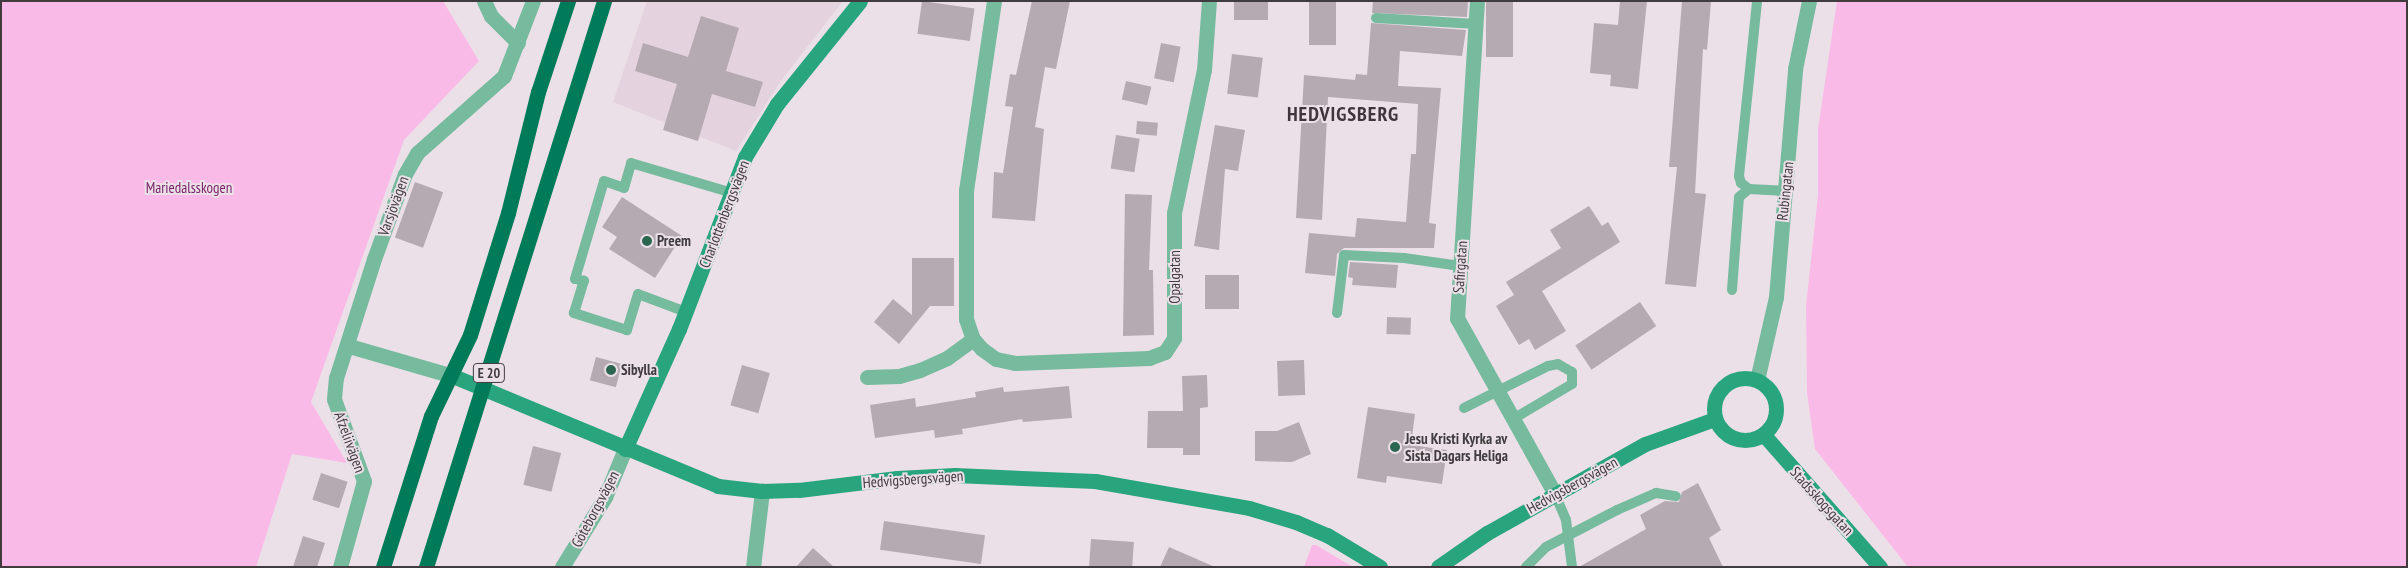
<!DOCTYPE html>
<html>
<head>
<meta charset="utf-8">
<style>
	body { margin:0 }
	#map { position:relative; width:2408px; height:568px; overflow:hidden; background:#ece0e8; font-family:"PT Sans Narrow",sans-serif }
	div>[style] { position:absolute }
	.built>* { inset:0; background:#e4d2de }
	.green>* { inset:0; background:#fabae8 }
	.building>* { inset:0; background:#b5aab2; transform-origin:0 0 }
	.lane>* { height:10px; margin:-5px; padding:0 5px; transform-origin:5px; border-radius:5px; background:#77bb9f }
	.street>* { height:15px; margin:-7.5px; padding:0 7.5px; transform-origin:7.5px; border-radius:7.5px; background:#77bb9f }
	.secondary>* { height:15px; margin:-7.5px; padding:0 7.5px; transform-origin:7.5px; border-radius:7.5px; background:#29a57d }
	.secondary>.ring { margin:-7.5px; padding:0; box-sizing:content-box; background:none; border:15px solid #29a57d; border-radius:50% }
	.highway>* { height:15px; margin:-7.5px; padding:0 7.5px; transform-origin:7.5px; border-radius:7.5px; background:#007b5a }
	.dots>* { width:14px; height:14px; translate:-50% -50%; box-sizing:border-box; border:2px solid #ece0e8; border-radius:50% }
	span { translate:-50% -50%; white-space:nowrap; text-align:center; line-height:1.15; -webkit-text-stroke:4px #ece0e8; paint-order:stroke }
	.shield-label span { padding:1px 4px; background:#ece0e8; border:1px solid; border-radius:4px; -webkit-text-stroke-width:0 }
	.shield-label { font-size:14px; color:#3f3b3e; font-weight:700 }
	.park-label { font-size:15px; color:#791f67 }
	.street-label { font-size:15px; color:#3f3b3e }
	.poi-label { font-size:15px; color:#3f3b3e; font-weight:700 }
	.left { translate:0 -50%; text-align:left }
	.district-label { font-size:20px; color:#3f363c; font-weight:700; letter-spacing:1px }
	.frame { position:absolute; inset:0; border:2px solid #3f3b3e; pointer-events:none }
</style>
</head>
<body>
<div id="map">
	<div class="built">
		<i style="clip-path:polygon(647px 1px,843px 1px,783px 78px,736px 151px,613px 102px)"></i>
	</div>
	<div class="green">
		<i style="clip-path:polygon(1px 1px,443px 1px,479px 61px,404px 140px,311px 402px,347px 463px,292px 454px,256px 567px,1px 567px)"></i>
		<i style="clip-path:polygon(1837px 1px,2407px 1px,2407px 567px,1908px 567px,1815px 449px,1807px 393px,1806px 306px,1818px 195px,1818px 129px)"></i>
		<i style="clip-path:polygon(1312px 545px,1316px 545px,1353px 567px,1304px 567px)"></i>
	</div>
	<div class="building">
		<i style="left:922px;top:1px;width:53px;height:33px;rotate:8deg"></i>
		<i style="clip-path:polygon(1032px 1px,1070px 1px,1056px 69px,1045px 67px,1035px 127px,1044px 129px,1035px 221px,992px 218px,994px 172px,1003px 173px,1013px 107px,1005px 106px,1010px 74px,1016px 75px)"></i>
		<i style="left:1234px;top:1px;width:34px;height:19px"></i>
		<i style="left:1309px;top:1px;width:27px;height:44px"></i>
		<i style="clip-path:polygon(1373px 1px,1468px 1px,1467px 17px,1372px 13px)"></i>
		<i style="left:1486px;top:1px;width:27px;height:56px"></i>
		<i style="clip-path:polygon(1620px 1px,1647px 1px,1638px 89px,1610px 86px,1611px 75px,1590px 73px,1594px 23px,1618px 25px)"></i>
		<i style="clip-path:polygon(1682px 1px,1711px 1px,1707px 50px,1703px 49px,1695px 193px,1706px 194px,1696px 287px,1665px 284px,1677px 167px,1669px 167px)"></i>
		<i style="clip-path:polygon(701px 16px,739px 28px,726px 71px,763px 82px,755px 107px,712px 94px,698px 141px,663px 130px,677px 84px,635px 71px,643px 43px,688px 57px)"></i>
		<i style="clip-path:polygon(1371px 23px,1466px 30px,1462px 56px,1400px 51px,1398px 86px,1441px 88px,1429px 223px,1436px 224px,1434px 248px,1344px 248px,1337px 254px,1335px 276px,1305px 273px,1309px 233px,1355px 237px,1357px 218px,1406px 222px,1411px 154px,1416px 154px,1418px 104px,1328px 97px,1322px 220px,1296px 218px,1304px 75px,1355px 80px,1356px 74px,1367px 75px)"></i>
		<i style="left:1161px;top:43px;width:20px;height:36px;rotate:11deg"></i>
		<i style="left:1232px;top:54px;width:31px;height:40px;rotate:7deg"></i>
		<i style="left:1126px;top:81px;width:26px;height:19px;rotate:13deg"></i>
		<i style="left:1137px;top:121px;width:21px;height:13px;rotate:5deg"></i>
		<i style="clip-path:polygon(1215px 125px,1245px 130px,1238px 171px,1225px 169px,1219px 250px,1194px 246px)"></i>
		<i style="left:1116px;top:135px;width:24px;height:34px;rotate:9deg"></i>
		<i style="left:415px;top:182px;width:30px;height:59px;rotate:20deg"></i>
		<i style="clip-path:polygon(1125px 194px,1152px 195px,1149px 270px,1153px 270px,1154px 335px,1123px 336px)"></i>
		<i style="clip-path:polygon(622px 197px,682px 236px,655px 278px,609px 249px,617px 237px,602px 227px)"></i>
		<i style="clip-path:polygon(1589px 206px,1602px 226px,1608px 222px,1620px 242px,1542px 291px,1566px 331px,1535px 350px,1529px 339px,1519px 345px,1496px 306px,1514px 295px,1506px 282px,1561px 248px,1550px 230px)"></i>
		<i style="clip-path:polygon(912px 258px,954px 258px,954px 306px,930px 306px,899px 344px,874px 322px,893px 299px,912px 315px)"></i>
		<i style="clip-path:polygon(1350px 262px,1398px 265px,1396px 288px,1352px 285px,1353px 278px,1348px 277px)"></i>
		<i style="left:1239px;top:275px;width:34px;height:34px;rotate:90deg"></i>
		<i style="left:1640px;top:302px;width:29px;height:78px;rotate:56deg"></i>
		<i style="left:1387px;top:317px;width:24px;height:17px;rotate:2deg"></i>
		<i style="left:596px;top:357px;width:27px;height:24px;rotate:15deg"></i>
		<i style="left:1304px;top:360px;width:35px;height:27px;rotate:88deg"></i>
		<i style="left:742px;top:365px;width:29px;height:42px;rotate:16deg"></i>
		<i style="clip-path:polygon(1207px 375px,1208px 407px,1200px 408px,1200px 455px,1183px 455px,1183px 448px,1147px 448px,1148px 411px,1183px 411px,1182px 376px)"></i>
		<i style="clip-path:polygon(1069px 386px,1072px 418px,1023px 422px,1022px 419px,962px 429px,963px 434px,935px 438px,934px 430px,875px 438px,870px 405px,915px 398px,916px 407px,976px 397px,975px 392px,1003px 387px,1004px 392px)"></i>
		<i style="clip-path:polygon(1368px 407px,1415px 414px,1411px 445px,1447px 450px,1442px 484px,1387px 476px,1386px 483px,1357px 478px)"></i>
		<i style="clip-path:polygon(1299px 422px,1311px 454px,1292px 462px,1255px 461px,1255px 431px,1277px 431px)"></i>
		<i style="left:533px;top:446px;width:29px;height:40px;rotate:14deg"></i>
		<i style="left:321px;top:473px;width:28px;height:28px;rotate:18deg"></i>
		<i style="clip-path:polygon(1698px 483px,1721px 530px,1709px 538px,1723px 567px,1579px 567px,1646px 529px,1640px 515px,1665px 501px,1679px 502px,1682px 492px)"></i>
		<i style="left:884px;top:521px;width:102px;height:29px;rotate:8deg"></i>
		<i style="clip-path:polygon(303px 536px,325px 543px,317px 567px,293px 567px)"></i>
		<i style="left:1091px;top:539px;width:43px;height:27px;rotate:4deg"></i>
		<i style="clip-path:polygon(1169px 547px,1215px 567px,1160px 567px)"></i>
		<i style="clip-path:polygon(813px 548px,834px 567px,796px 567px)"></i>
	</div>
	<div class="lane">
		<i style="left:1376px;top:18px;width:100px;rotate:3.4deg"></i>
		<i style="left:1749px;top:189px;width:10px;rotate:-143deg"></i>
		<i style="left:1741px;top:183px;width:7px;rotate:-106deg"></i>
		<i style="left:1739px;top:176px;width:176px;rotate:-84.1deg"></i>
		<i style="left:1732px;top:290px;width:93px;rotate:-85.7deg"></i>
		<i style="left:1739px;top:197px;width:13px;rotate:-39deg"></i>
		<i style="left:1749px;top:189px;width:36px;rotate:3deg"></i>
		<i style="left:686px;top:312px;width:51px;rotate:-159.4deg"></i>
		<i style="left:638px;top:294px;width:38px;rotate:107deg"></i>
		<i style="left:627px;top:330px;width:56px;rotate:-162.2deg"></i>
		<i style="left:574px;top:313px;width:34px;rotate:-73deg"></i>
		<i style="left:584px;top:281px;width:9px;rotate:-167deg"></i>
		<i style="left:575px;top:279px;width:102px;rotate:-73.5deg"></i>
		<i style="left:604px;top:181px;width:21px;rotate:19deg"></i>
		<i style="left:624px;top:188px;width:26px;rotate:-74deg"></i>
		<i style="left:631px;top:163px;width:105px;rotate:16.5deg"></i>
		<i style="left:1337px;top:313px;width:58px;rotate:-83.1deg"></i>
		<i style="left:1344px;top:255px;width:60px;rotate:2.9deg"></i>
		<i style="left:1404px;top:258px;width:57px;rotate:8.1deg"></i>
		<i style="left:1464px;top:408px;width:94px;rotate:-26.6deg"></i>
		<i style="left:1548px;top:366px;width:10px;rotate:-11deg"></i>
		<i style="left:1558px;top:364px;width:16px;rotate:30deg"></i>
		<i style="left:1572px;top:372px;width:12px;rotate:90deg"></i>
		<i style="left:1572px;top:384px;width:69px;rotate:149.3deg"></i>
		<i style="left:1555px;top:494px;width:28px;rotate:67deg"></i>
		<i style="left:1566px;top:520px;width:47px;rotate:82.7deg"></i>
		<i style="left:1526px;top:567px;width:28px;rotate:-45deg"></i>
		<i style="left:1546px;top:547px;width:80px;rotate:-27.5deg"></i>
		<i style="left:1617px;top:510px;width:43px;rotate:-23.6deg"></i>
		<i style="left:1656px;top:493px;width:20px;rotate:9deg"></i>
	</div>
	<div class="street">
		<i style="left:484px;top:1px;width:17px;rotate:65deg"></i>
		<i style="left:491px;top:16px;width:38px;rotate:45deg"></i>
		<i style="left:994px;top:1px;width:191px;rotate:98.4deg"></i>
		<i style="left:966px;top:190px;width:129px;rotate:90deg"></i>
		<i style="left:966px;top:319px;width:21px;rotate:71deg"></i>
		<i style="left:973px;top:339px;width:13px;rotate:48deg"></i>
		<i style="left:982px;top:349px;width:17px;rotate:36deg"></i>
		<i style="left:996px;top:359px;width:19px;rotate:12deg"></i>
		<i style="left:1015px;top:363px;width:134px;rotate:-2.1deg"></i>
		<i style="left:1149px;top:358px;width:17px;rotate:-21deg"></i>
		<i style="left:1165px;top:352px;width:17px;rotate:-57deg"></i>
		<i style="left:1174px;top:338px;width:125px;rotate:-90deg"></i>
		<i style="left:1174px;top:213px;width:146px;rotate:-78.2deg"></i>
		<i style="left:1204px;top:70px;width:69px;rotate:-85.9deg"></i>
		<i style="left:1477px;top:1px;width:318px;rotate:93.6deg"></i>
		<i style="left:1457px;top:318px;width:201px;rotate:60.9deg"></i>
		<i style="left:349px;top:346px;width:108px;rotate:16.1deg"></i>
		<i style="left:867px;top:377px;width:32px;rotate:-2deg"></i>
		<i style="left:899px;top:376px;width:22px;rotate:-16deg"></i>
		<i style="left:920px;top:370px;width:30px;rotate:-24deg"></i>
		<i style="left:947px;top:358px;width:32px;rotate:-36deg"></i>
		<i style="left:1757px;top:380px;width:85px;rotate:-77.1deg"></i>
		<i style="left:1776px;top:297px;width:229px;rotate:-85.2deg"></i>
		<i style="left:1795px;top:69px;width:69px;rotate:-78.4deg"></i>
		<i style="left:340px;top:567px;width:89px;rotate:-74.4deg"></i>
		<i style="left:364px;top:481px;width:87px;rotate:-110.1deg"></i>
		<i style="left:334px;top:399px;width:21px;rotate:-85deg"></i>
		<i style="left:336px;top:378px;width:125px;rotate:-72.3deg"></i>
		<i style="left:374px;top:259px;width:90px;rotate:-70deg"></i>
		<i style="left:405px;top:174px;width:24px;rotate:-60deg"></i>
		<i style="left:417px;top:153px;width:116px;rotate:-41.5deg"></i>
		<i style="left:504px;top:76px;width:80px;rotate:-68.9deg"></i>
		<i style="left:562px;top:567px;width:82px;rotate:-58.4deg"></i>
		<i style="left:605px;top:497px;width:52px;rotate:-67.4deg"></i>
		<i style="left:753px;top:567px;width:77px;rotate:-83.2deg"></i>
	</div>
	<div class="secondary">
		<i style="left:453px;top:376px;width:287px;rotate:22.5deg"></i>
		<i style="left:718px;top:486px;width:44px;rotate:6.5deg"></i>
		<i style="left:762px;top:491px;width:37px;rotate:-2deg"></i>
		<i style="left:799px;top:490px;width:99px;rotate:-7deg"></i>
		<i style="left:897px;top:478px;width:58px;rotate:-3deg"></i>
		<i style="left:955px;top:475px;width:140px;rotate:2.5deg"></i>
		<i style="left:1095px;top:481px;width:156px;rotate:9.9deg"></i>
		<i style="left:1249px;top:508px;width:49px;rotate:16.6deg"></i>
		<i style="left:1296px;top:522px;width:34px;rotate:23deg"></i>
		<i style="left:1327px;top:535px;width:62px;rotate:31.1deg"></i>
		<i class="ring" style="left:1714px;top:378px;width:47px;height:47px"></i>
		<i style="left:1764px;top:435px;width:176px;rotate:48.7deg"></i>
		<i style="left:625px;top:449px;width:132px;rotate:-65.8deg"></i>
		<i style="left:679px;top:329px;width:184px;rotate:-69deg"></i>
		<i style="left:745px;top:157px;width:62px;rotate:-58.9deg"></i>
		<i style="left:777px;top:104px;width:132px;rotate:-51.1deg"></i>
		<i style="left:1438px;top:567px;width:60px;rotate:-34.8deg"></i>
		<i style="left:1487px;top:533px;width:181px;rotate:-29.4deg"></i>
		<i style="left:1645px;top:444px;width:74px;rotate:-19.7deg"></i>
	</div>
	<div class="highway">
		<i style="left:383px;top:567px;width:158px;rotate:-72.4deg"></i>
		<i style="left:431px;top:416px;width:90px;rotate:-64.3deg"></i>
		<i style="left:470px;top:335px;width:128px;rotate:-72.7deg"></i>
		<i style="left:508px;top:213px;width:125px;rotate:-76.1deg"></i>
		<i style="left:538px;top:92px;width:96px;rotate:-71.8deg"></i>
		<i style="left:426px;top:567px;width:593px;rotate:-72.54deg"></i>
	</div>
	<div class="dots">
		<i style="left:647px;top:241px;background:#2b6650"></i>
		<i style="left:611px;top:370px;background:#2b6650"></i>
		<i style="left:1395px;top:447px;background:#2b6650"></i>
	</div>
	<div class="shield-label">
		<span style="left:489px;top:373px">E 20</span>
	</div>
	<div class="park-label">
		<span style="left:189px;top:188px">Mariedalsskogen</span>
	</div>
	<div class="street-label">
		<span style="left:1785px;top:191px;rotate:-84deg">Rubingatan</span>
		<span style="left:393px;top:206px;rotate:-70deg">Varsjövägen</span>
		<span style="left:724px;top:214px;rotate:-69deg">Charlottenbergsvägen</span>
		<span style="left:1460px;top:267px;rotate:-86deg">Safirgatan</span>
		<span style="left:1175px;top:277px;rotate:-90deg">Opalgatan</span>
		<span style="left:350px;top:442px;rotate:70deg">Afzeliivägen</span>
		<span style="left:913px;top:479px;rotate:-4deg">Hedvigsbergsvägen</span>
		<span style="left:1572px;top:485px;rotate:-29deg">Hedvigsbergsvägen</span>
		<span style="left:1822px;top:501px;rotate:48deg">Stadsskogsgatan</span>
		<span style="left:595px;top:509px;rotate:-62deg">Göteborgsvägen</span>
	</div>
	<div class="poi-label">
		<span class="left" style="left:657px;top:241px">Preem</span>
		<span class="left" style="left:621px;top:370px">Sibylla</span>
		<span class="left" style="left:1405px;top:447px">Jesu Kristi Kyrka av<br>Sista Dagars Heliga</span>
	</div>
	<div class="district-label">
		<span style="left:1343px;top:114px">HEDVIGSBERG</span>
	</div>
	<div class="frame"></div>
</div>
</body>
</html>
